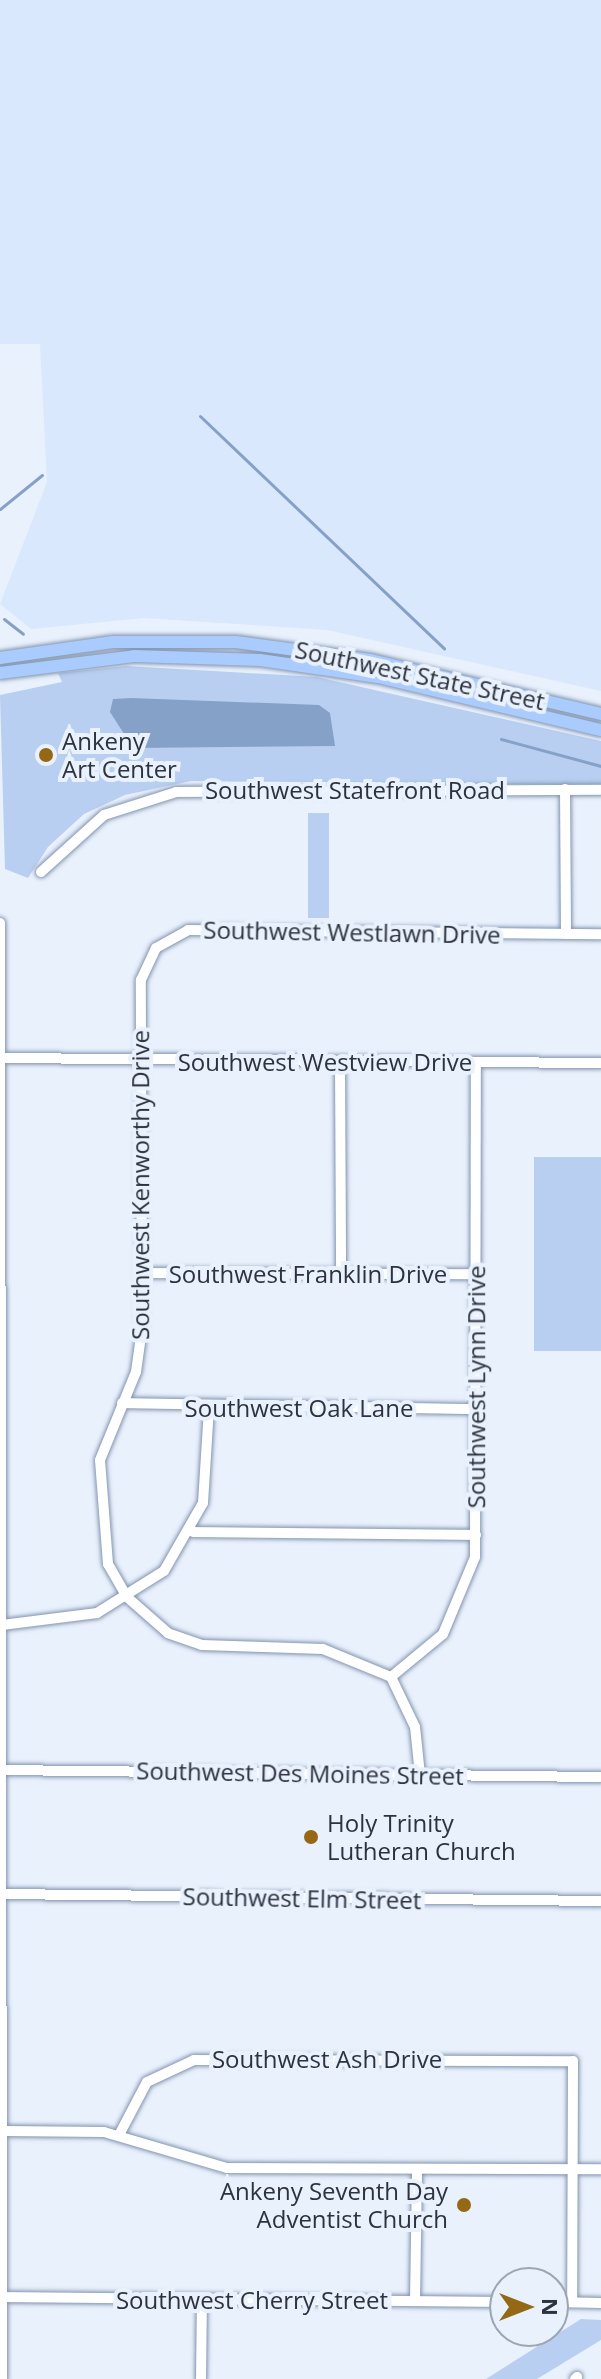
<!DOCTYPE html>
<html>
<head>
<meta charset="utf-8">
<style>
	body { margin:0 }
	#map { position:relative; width:601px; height:2379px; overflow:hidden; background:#e9f1fd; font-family:"Open Sans",sans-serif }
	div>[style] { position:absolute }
	.built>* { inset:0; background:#d9e8fd }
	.green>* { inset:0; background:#b8cff1; transform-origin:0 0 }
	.water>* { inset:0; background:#85a1c8 }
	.stream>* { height:3px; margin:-1.5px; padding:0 1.5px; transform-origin:1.5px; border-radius:1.5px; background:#85a1c8 }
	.roads { filter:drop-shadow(0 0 2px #8294ae) drop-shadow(0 0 2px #8294ae) }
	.minor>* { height:10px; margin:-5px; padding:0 5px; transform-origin:5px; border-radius:5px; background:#fff }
	.major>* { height:12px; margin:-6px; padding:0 6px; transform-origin:6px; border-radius:6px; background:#a9cbfd }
	.dots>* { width:22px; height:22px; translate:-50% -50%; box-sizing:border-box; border:4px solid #e9f1fd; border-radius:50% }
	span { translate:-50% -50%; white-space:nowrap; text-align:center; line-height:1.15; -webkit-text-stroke:8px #e9f1fd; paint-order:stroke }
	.street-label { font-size:24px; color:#2c333e }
	.poi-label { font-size:24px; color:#2c333e }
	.left { translate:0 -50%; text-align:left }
	.right { translate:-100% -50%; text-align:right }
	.north { position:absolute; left:489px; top:2267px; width:80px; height:80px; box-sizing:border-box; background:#e9f1fd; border:2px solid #9da5b1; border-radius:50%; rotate:90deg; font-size:22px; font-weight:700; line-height:32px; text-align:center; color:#2c333e }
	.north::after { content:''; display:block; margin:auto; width:28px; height:36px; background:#946814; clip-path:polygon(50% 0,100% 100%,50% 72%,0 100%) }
</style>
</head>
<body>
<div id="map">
	<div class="built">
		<i style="clip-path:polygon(0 0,601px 0,601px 691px,327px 630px,144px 618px,31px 629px,0 604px,47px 482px,40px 344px,0 344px)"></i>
	</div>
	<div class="green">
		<i style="clip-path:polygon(126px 666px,317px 677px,601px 741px,601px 785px,191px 781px,125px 795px,84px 814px,48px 847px,28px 878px,5px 869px,0 695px,62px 682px,58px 673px)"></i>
		<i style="left:329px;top:813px;width:105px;height:21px;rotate:90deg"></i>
		<i style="left:534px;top:1157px;width:67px;height:194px"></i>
		<i style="clip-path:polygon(581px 2319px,601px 2320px,601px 2340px,537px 2379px,486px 2379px)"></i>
	</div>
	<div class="water">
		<i style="clip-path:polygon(131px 698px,319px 705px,330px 713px,335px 746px,133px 748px,110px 712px,113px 699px)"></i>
	</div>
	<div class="stream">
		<i style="left:200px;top:416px;width:337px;rotate:43.6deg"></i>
		<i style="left:0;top:509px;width:54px;rotate:-39deg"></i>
		<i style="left:4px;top:619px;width:24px;rotate:38deg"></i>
		<i style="left:501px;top:739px;width:104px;rotate:15.1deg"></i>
	</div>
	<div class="roads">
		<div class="minor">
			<i style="left:565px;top:789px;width:145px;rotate:89.6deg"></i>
			<i style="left:41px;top:872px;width:85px;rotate:-42.1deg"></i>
			<i style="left:104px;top:815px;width:76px;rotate:-17.7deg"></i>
			<i style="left:176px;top:792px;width:425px;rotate:-0.3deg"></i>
			<i style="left:0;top:923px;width:1456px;rotate:89.92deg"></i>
			<i style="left:1px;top:1058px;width:600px;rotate:0.48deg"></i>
			<i style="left:340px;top:1062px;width:212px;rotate:89.7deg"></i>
			<i style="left:142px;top:1273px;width:333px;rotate:0.2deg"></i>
			<i style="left:122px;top:1403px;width:354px;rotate:1deg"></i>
			<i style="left:193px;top:1532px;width:283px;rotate:0.6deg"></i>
			<i style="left:2px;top:1625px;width:96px;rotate:-7.2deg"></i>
			<i style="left:97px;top:1613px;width:79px;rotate:-32.1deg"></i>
			<i style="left:164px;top:1571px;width:78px;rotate:-60.2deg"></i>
			<i style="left:203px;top:1503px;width:96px;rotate:-86.4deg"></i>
			<i style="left:391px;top:1677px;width:67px;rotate:-39.6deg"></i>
			<i style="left:443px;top:1634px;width:83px;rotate:-67.4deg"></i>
			<i style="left:475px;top:1557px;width:494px;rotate:-89.9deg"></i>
			<i style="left:0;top:1770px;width:601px;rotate:0.67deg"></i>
			<i style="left:420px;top:1775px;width:48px;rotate:-95.9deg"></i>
			<i style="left:415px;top:1727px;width:55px;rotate:-115.6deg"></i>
			<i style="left:391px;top:1677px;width:74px;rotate:-157.6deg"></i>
			<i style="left:323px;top:1649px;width:121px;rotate:-178.1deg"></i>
			<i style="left:202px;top:1645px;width:36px;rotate:-161deg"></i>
			<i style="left:168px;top:1633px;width:55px;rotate:-138.7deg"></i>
			<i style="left:127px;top:1597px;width:38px;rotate:-120deg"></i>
			<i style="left:108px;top:1564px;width:104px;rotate:-94.4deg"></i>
			<i style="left:100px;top:1460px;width:95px;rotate:-67.8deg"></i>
			<i style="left:136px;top:1372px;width:43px;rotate:-82.1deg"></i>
			<i style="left:142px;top:1329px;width:349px;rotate:-90.2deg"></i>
			<i style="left:141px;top:980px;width:35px;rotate:-65deg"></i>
			<i style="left:156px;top:948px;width:37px;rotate:-29deg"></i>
			<i style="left:188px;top:930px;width:413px;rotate:0.6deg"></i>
			<i style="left:2px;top:1894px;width:599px;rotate:0.67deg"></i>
			<i style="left:4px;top:2131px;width:100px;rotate:0.6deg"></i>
			<i style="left:104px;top:2132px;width:128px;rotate:16.3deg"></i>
			<i style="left:227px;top:2168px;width:374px;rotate:0.2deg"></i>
			<i style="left:119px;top:2135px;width:60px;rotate:-62.2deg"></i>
			<i style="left:147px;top:2082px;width:52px;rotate:-25.1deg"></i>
			<i style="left:194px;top:2060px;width:379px;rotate:0.2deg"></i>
			<i style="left:573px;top:2061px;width:241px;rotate:90.2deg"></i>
			<i style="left:0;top:2297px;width:505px;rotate:0.57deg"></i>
			<i style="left:415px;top:2301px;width:132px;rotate:-89.1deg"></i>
			<i style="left:553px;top:2302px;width:48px;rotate:1.2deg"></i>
			<i style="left:201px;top:2379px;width:79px;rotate:-89.3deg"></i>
			<i style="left:575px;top:2379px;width:3px;rotate:-45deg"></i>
		</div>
		<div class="major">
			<i style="left:0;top:658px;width:114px;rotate:-8.1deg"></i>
			<i style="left:113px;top:642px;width:123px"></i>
			<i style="left:236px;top:642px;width:136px;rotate:7.6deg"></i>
			<i style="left:371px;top:660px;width:236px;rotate:13.2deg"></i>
			<i style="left:0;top:673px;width:135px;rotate:-7.2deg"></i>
			<i style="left:134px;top:656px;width:126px;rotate:1.8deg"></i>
			<i style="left:260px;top:660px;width:119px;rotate:8.2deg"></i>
			<i style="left:378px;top:677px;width:229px;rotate:13.4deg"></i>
		</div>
	</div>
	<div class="dots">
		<i style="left:46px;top:755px;background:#946814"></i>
		<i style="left:311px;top:1837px;background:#946814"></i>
		<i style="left:464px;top:2205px;background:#946814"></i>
	</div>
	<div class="street-label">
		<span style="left:420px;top:675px;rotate:12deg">Southwest State Street</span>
		<span style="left:355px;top:790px">Southwest Statefront Road</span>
		<span style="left:352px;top:932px;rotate:1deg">Southwest Westlawn Drive</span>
		<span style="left:325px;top:1062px">Southwest Westview Drive</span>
		<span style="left:140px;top:1185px;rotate:-90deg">Southwest Kenworthy Drive</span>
		<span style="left:308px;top:1274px">Southwest Franklin Drive</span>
		<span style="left:476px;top:1387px;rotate:-90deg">Southwest Lynn Drive</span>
		<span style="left:299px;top:1408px">Southwest Oak Lane</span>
		<span style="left:300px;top:1773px;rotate:1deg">Southwest Des Moines Street</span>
		<span style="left:302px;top:1898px;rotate:1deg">Southwest Elm Street</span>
		<span style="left:327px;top:2059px">Southwest Ash Drive</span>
		<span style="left:252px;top:2300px">Southwest Cherry Street</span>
	</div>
	<div class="poi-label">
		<span class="left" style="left:62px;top:755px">Ankeny<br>Art Center</span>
		<span class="left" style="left:327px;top:1837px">Holy Trinity<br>Lutheran Church</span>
		<span class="right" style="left:448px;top:2205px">Ankeny Seventh Day<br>Adventist Church</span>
	</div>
	<div class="north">N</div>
</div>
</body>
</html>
